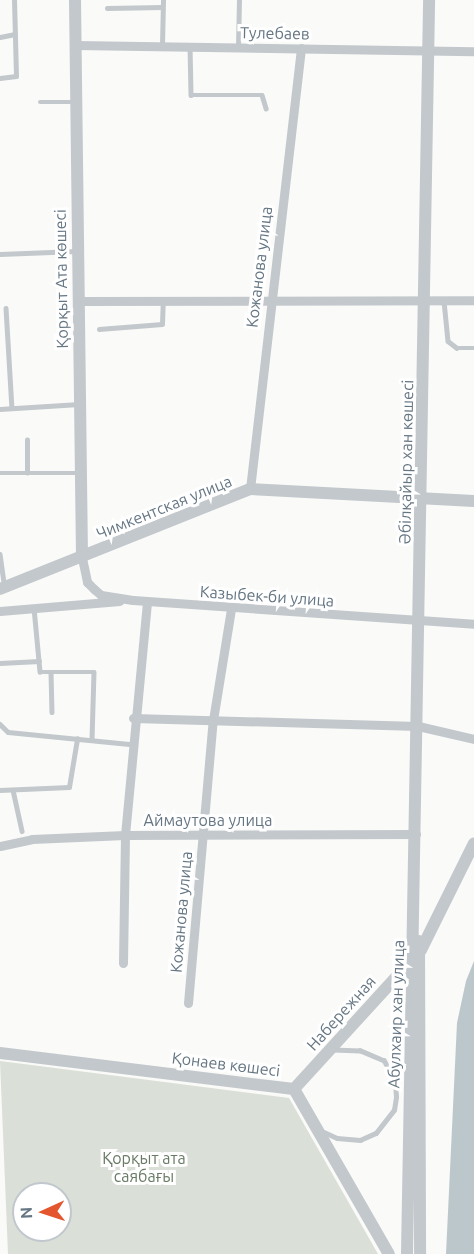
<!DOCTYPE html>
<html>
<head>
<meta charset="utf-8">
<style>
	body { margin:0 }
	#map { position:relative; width:474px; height:1254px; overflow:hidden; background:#fafaf8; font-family:Ubuntu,sans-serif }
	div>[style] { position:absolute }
	.green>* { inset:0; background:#dadfd7 }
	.water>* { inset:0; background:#bbc7cb }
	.service>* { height:4.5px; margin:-2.25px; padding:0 2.25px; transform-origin:2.25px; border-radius:2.25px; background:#c3c8cc }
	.minor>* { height:9px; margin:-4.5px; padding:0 4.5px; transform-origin:4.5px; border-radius:4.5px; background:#c3c8cc }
	.tertiary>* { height:12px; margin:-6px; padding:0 6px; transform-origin:6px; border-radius:6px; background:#c3c8cc }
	span { translate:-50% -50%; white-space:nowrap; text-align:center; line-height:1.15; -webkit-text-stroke:6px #fff; paint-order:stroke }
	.street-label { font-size:16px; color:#657683 }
	.park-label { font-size:16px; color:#687a64 }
	.north { position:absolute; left:12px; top:1182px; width:60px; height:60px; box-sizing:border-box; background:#fff; border:2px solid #c1c8cd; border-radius:50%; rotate:267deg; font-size:16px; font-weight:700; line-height:24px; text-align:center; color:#657683 }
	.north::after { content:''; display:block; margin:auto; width:21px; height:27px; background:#e4572e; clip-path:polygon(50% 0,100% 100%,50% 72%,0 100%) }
</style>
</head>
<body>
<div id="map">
	<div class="green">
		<i style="clip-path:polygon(evenodd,0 1061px,289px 1098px,378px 1254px,8px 1254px,0 1061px,24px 1194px,60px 1194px,60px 1230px,24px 1230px,24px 1194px)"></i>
	</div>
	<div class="water">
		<i style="clip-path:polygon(474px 961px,474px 1254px,446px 1254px,457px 1023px,466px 981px)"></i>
	</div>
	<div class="service">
		<i style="left:107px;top:8px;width:55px;rotate:-1deg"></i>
		<i style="left:0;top:37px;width:15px;rotate:-11deg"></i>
		<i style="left:162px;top:45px;width:45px;rotate:-88.7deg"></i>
		<i style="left:190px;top:46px;width:49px;rotate:88.8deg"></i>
		<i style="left:191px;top:95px;width:71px"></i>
		<i style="left:262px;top:95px;width:14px;rotate:73deg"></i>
		<i style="left:238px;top:47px;width:47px;rotate:-88.8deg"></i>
		<i style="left:0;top:78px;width:16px;rotate:-7deg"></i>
		<i style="left:16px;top:76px;width:76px;rotate:-91.5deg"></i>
		<i style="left:40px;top:102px;width:36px"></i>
		<i style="left:0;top:254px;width:77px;rotate:-2.2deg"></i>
		<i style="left:444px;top:301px;width:40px;rotate:84.3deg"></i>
		<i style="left:448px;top:341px;width:11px;rotate:38deg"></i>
		<i style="left:457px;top:348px;width:17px"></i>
		<i style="left:6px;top:308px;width:100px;rotate:86.6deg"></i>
		<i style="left:99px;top:329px;width:63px;rotate:-4.5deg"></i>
		<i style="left:162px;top:324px;width:24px;rotate:-88deg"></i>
		<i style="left:0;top:409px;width:79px;rotate:-3.6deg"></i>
		<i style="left:0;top:473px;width:78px"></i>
		<i style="left:27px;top:473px;width:33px;rotate:-90deg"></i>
		<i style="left:0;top:554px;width:30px;rotate:82deg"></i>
		<i style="left:34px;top:608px;width:64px;rotate:84.6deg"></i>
		<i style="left:40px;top:672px;width:54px"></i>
		<i style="left:94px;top:672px;width:68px;rotate:91.7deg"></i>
		<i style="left:0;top:663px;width:39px;rotate:-3deg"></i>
		<i style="left:51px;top:672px;width:40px;rotate:88.6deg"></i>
		<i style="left:0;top:724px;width:11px;rotate:45deg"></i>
		<i style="left:8px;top:732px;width:124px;rotate:5.6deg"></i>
		<i style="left:0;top:790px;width:69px;rotate:-2.5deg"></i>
		<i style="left:69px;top:787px;width:49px;rotate:-80.5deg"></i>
		<i style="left:13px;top:790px;width:42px;rotate:77.6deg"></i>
		<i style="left:324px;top:1132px;width:14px;rotate:25deg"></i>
		<i style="left:337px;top:1138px;width:23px;rotate:5deg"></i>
		<i style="left:360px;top:1140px;width:17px;rotate:-24deg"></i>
		<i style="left:376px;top:1133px;width:29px;rotate:-52deg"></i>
		<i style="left:394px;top:1110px;width:13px;rotate:-81deg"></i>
		<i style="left:396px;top:1097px;width:16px;rotate:-94deg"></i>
		<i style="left:395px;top:1081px;width:23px;rotate:-119deg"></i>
		<i style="left:384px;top:1061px;width:26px;rotate:-157deg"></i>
		<i style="left:360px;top:1051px;width:27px;rotate:-178deg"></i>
	</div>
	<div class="minor">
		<i style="left:75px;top:45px;width:399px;rotate:0.9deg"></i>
		<i style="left:77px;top:301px;width:397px;rotate:-0.1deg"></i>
		<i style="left:250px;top:489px;width:444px;rotate:-83.4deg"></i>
		<i style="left:82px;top:558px;width:25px;rotate:78deg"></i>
		<i style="left:87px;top:582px;width:10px;rotate:45deg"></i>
		<i style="left:94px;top:589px;width:9px;rotate:41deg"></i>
		<i style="left:101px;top:595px;width:32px;rotate:9deg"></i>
		<i style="left:133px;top:600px;width:342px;rotate:4deg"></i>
		<i style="left:0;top:611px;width:120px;rotate:-4.8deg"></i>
		<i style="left:133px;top:718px;width:285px;rotate:1.6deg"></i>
		<i style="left:418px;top:726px;width:57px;rotate:13.1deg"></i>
		<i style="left:0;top:846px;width:33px;rotate:-12deg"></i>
		<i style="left:32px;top:839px;width:93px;rotate:-2.5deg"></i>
		<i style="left:125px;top:835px;width:291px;rotate:-0.2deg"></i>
		<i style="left:123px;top:963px;width:128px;rotate:-89.1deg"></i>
		<i style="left:125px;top:835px;width:234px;rotate:-84.6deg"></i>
		<i style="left:188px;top:1003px;width:284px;rotate:-85deg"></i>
		<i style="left:213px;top:720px;width:112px;rotate:-80.8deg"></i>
	</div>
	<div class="tertiary">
		<i style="left:75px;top:0;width:558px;rotate:89.28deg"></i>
		<i style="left:0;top:589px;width:269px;rotate:-21.8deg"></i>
		<i style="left:250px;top:489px;width:224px;rotate:3.1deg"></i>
		<i style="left:419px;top:941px;width:313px;rotate:89.8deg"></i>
		<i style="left:0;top:1053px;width:296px;rotate:7deg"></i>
		<i style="left:294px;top:1089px;width:190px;rotate:60.1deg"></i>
		<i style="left:294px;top:1089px;width:188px;rotate:-47.6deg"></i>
		<i style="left:421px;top:950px;width:119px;rotate:-63.6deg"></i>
		<i style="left:407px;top:1254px;width:1254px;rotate:-88.99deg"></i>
	</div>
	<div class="street-label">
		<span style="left:275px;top:33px;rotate:1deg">Тулебаев</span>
		<span style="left:259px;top:267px;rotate:-83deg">Кожанова улица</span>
		<span style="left:61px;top:279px;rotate:-91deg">Қорқыт Ата көшесі</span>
		<span style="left:406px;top:462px;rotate:-89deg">Әбілқайыр хан көшесі</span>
		<span style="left:164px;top:507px;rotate:-22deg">Чимкентская улица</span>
		<span style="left:267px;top:596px;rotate:4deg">Казыбек-би улица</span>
		<span style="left:208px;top:820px">Аймаутова улица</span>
		<span style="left:181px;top:912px;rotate:-85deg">Кожанова улица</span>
		<span style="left:341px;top:1013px;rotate:-48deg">Набережная</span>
		<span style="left:396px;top:1014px;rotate:-88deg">Абулхаир хан улица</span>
		<span style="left:226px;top:1064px;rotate:7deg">Қонаев көшесі</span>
	</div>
	<div class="park-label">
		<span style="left:144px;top:1167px">Қорқыт ата<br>саябағы</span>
	</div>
	<div class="north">N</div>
</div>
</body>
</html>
